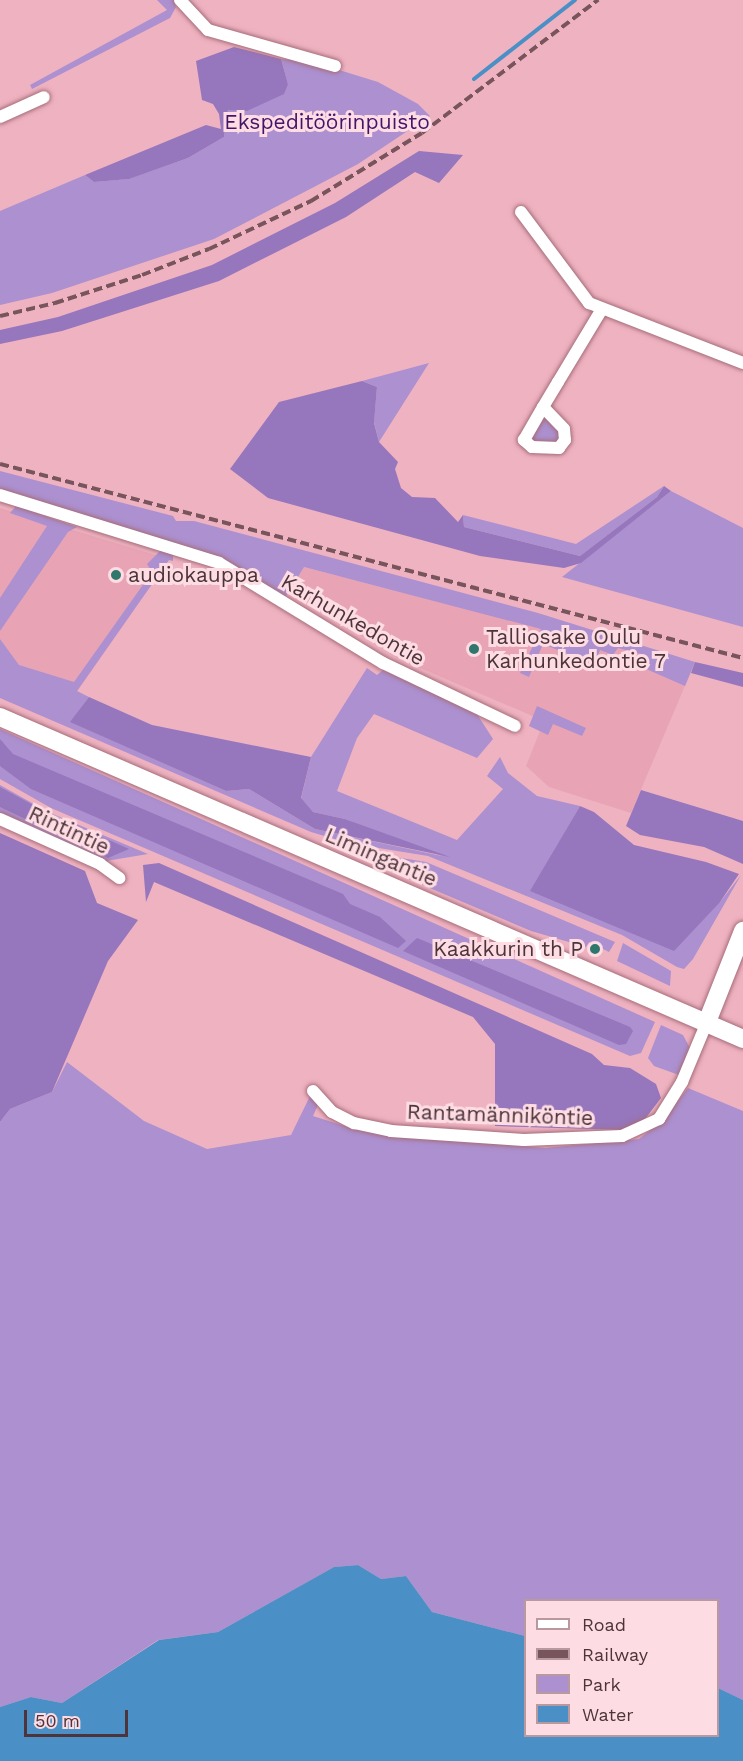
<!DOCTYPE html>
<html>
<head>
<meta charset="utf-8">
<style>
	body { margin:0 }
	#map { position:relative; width:743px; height:1761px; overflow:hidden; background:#efb2c0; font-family:"Work Sans",sans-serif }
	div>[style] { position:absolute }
	.built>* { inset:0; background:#e8a4b4 }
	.green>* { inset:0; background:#ac90d0 }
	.forest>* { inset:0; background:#9676bc }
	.water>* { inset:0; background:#4a90c6 }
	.stream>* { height:4px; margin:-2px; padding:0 2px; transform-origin:2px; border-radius:2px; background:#4a90c6 }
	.roads { filter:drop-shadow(0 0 2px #a66d7b) drop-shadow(0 0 2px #a66d7b) }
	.minor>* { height:12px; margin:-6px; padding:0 6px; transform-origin:6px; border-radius:6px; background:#fff }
	.secondary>* { height:18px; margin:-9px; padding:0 9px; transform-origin:9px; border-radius:9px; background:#fff }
	.rail>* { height:4px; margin-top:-2px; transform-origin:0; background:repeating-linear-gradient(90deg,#78555d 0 9px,transparent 0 13.5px) }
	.dots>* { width:16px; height:16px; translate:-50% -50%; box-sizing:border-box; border:3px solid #fddce3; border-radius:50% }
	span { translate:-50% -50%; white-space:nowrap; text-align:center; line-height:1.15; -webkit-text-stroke:6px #fddce3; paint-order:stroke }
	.park-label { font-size:21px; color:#43156a }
	.poi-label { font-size:21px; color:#4d343a }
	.left { translate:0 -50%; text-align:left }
	.right { translate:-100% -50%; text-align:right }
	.street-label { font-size:21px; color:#4d343a }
	.legend { position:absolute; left:524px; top:1599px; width:195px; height:138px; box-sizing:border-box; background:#fddce3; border:2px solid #b7999f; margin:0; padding:8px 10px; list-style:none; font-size:18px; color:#4d343a }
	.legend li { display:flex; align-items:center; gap:12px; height:30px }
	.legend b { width:30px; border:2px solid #b7999f }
	.scale { position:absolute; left:24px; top:1710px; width:104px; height:27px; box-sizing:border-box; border:3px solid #4d343a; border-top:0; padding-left:8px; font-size:18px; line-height:21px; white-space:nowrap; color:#4d343a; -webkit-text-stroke:4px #fddce3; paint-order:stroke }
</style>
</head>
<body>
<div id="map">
	<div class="built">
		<i style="clip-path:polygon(0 508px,169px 559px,63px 712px,0 684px)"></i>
		<i style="clip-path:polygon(303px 567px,693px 667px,631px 813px,549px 787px,526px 766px,544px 721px,399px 659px,289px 592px)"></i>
	</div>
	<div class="green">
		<i style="clip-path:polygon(157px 0,174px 0,176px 7px,170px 18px,32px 89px,30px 85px,167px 10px)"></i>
		<i style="clip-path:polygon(281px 59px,310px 61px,378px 82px,418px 104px,430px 116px,358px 164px,214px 239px,52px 293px,0 305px,0 211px,85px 175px,94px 182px,128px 179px,188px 158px,224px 137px,228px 109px,247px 110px,288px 84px)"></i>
		<i style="clip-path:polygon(429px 363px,379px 442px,374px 422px,377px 387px,362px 381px)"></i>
		<i style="clip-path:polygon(543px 417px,559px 428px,561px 440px,553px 445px,532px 441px,531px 433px)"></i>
		<i style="clip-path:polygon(0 471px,173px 516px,176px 521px,194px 521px,538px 613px,695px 662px,685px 686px,637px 665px,641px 654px,618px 648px,613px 655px,600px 650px,594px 665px,543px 644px,529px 677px,520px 673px,541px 629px,304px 567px,286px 596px,220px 558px,0 489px)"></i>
		<i style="clip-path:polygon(664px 486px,657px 497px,580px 556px,464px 527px,463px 515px,576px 544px)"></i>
		<i style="clip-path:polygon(671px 491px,743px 528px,743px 627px,562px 577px)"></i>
		<i style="clip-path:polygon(16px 506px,77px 527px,68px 532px,0 631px,0 598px,47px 526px,10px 513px)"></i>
		<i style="clip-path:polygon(161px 550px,173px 554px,173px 561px,169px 560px,77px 691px,89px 697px,71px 722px,226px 791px,249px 789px,315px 829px,442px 856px,345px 819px,313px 812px,301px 799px,311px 757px,367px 668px,377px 675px,383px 670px,477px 714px,493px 739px,477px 758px,374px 714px,357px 738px,337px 791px,457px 840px,503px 789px,487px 776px,500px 757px,508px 773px,537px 796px,580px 806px,531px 891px,720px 902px,741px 875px,693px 959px,684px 969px,677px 967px,622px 935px,428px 856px,348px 843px,311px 832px,0 698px,0 639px,19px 665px,74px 682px,152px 572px,147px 564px)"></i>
		<i style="clip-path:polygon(537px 706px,586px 728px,582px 736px,553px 724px,548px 735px,529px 726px)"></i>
		<i style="clip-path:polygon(0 729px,655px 1022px,641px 1053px,630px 1056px,51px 808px,0 779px)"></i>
		<i style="clip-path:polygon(0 785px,48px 812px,148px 854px,106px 861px,0 816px)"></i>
		<i style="clip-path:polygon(333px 847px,426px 862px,615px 942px,609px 952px,589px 942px,586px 947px,531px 931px)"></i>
		<i style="clip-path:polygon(623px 943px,671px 971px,670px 986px,617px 961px)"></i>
		<i style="clip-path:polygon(661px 1025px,683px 1035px,690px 1048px,679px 1075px,654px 1066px,648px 1058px)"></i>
		<i style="clip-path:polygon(67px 1062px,144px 1121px,207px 1149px,291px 1135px,311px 1094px,318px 1105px,313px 1116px,351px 1128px,390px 1135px,545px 1148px,639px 1139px,662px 1121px,688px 1088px,743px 1111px,743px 1700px,718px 1688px,718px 1600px,526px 1600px,525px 1636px,432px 1612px,406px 1576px,381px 1579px,358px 1565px,334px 1567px,218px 1632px,158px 1640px,62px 1703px,31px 1697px,0 1707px,0 1122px,10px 1109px,52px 1092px)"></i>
	</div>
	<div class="forest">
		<i style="clip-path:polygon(234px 47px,281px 59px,288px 84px,284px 94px,247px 111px,228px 110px,224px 137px,188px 158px,129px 179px,94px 182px,85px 175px,206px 125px,221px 129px,219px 114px,213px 104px,202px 100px,196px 61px)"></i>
		<i style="clip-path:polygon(419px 151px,463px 155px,439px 183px,415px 172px,346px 217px,219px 281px,62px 331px,0 344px,0 330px,58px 317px,212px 265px,335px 203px)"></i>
		<i style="clip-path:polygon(362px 381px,377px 387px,374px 423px,379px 442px,398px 462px,395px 469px,401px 488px,412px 497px,435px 498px,458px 522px,463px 515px,464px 527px,580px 556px,657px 497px,664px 486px,671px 491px,581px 563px,564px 568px,480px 556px,268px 498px,230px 469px,279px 402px)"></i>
		<i style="clip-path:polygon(695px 662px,743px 673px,743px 687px,691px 673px)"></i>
		<i style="clip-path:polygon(89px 697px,152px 725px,311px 757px,301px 798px,313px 812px,345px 819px,450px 857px,315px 829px,249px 789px,226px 791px,70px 722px)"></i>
		<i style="clip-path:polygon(0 739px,13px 754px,343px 894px,350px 904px,380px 917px,406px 941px,398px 948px,31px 789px,0 766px)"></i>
		<i style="clip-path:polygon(0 787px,48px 813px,129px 849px,108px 858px,0 807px)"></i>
		<i style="clip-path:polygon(641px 790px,743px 821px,743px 864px,704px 847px,640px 835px,626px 826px)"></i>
		<i style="clip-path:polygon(580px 806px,594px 812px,634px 845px,706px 862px,739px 874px,720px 902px,674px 951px,530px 891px)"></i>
		<i style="clip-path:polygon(0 833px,85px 871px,97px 903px,138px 920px,108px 961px,52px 1092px,10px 1109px,0 1122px)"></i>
		<i style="clip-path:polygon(159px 863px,592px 1054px,604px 1065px,630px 1068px,656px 1084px,661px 1098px,645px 1119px,624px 1130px,495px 1126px,495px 1044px,473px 1017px,154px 882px,146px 902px,143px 865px)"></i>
		<i style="clip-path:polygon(417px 938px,630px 1027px,633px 1031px,626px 1044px,619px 1045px,403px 951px)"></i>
	</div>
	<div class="water">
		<i style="clip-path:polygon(358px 1565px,381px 1579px,406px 1576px,432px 1612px,525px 1636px,526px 1736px,718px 1736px,718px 1688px,743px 1700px,743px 1761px,0 1761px,0 1707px,31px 1697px,62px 1703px,159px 1640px,218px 1632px,334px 1567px)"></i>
	</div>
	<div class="stream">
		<i style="left:474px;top:79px;width:128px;rotate:-38deg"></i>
	</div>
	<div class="roads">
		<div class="minor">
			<i style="left:180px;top:0;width:41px;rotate:47deg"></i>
			<i style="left:208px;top:30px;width:132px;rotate:15.8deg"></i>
			<i style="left:0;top:117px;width:48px;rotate:-24.4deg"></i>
			<i style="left:521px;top:212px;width:114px;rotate:53.2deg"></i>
			<i style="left:589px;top:303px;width:165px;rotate:21.3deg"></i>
			<i style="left:543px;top:407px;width:30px;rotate:46deg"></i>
			<i style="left:564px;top:429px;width:11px;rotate:85deg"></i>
			<i style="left:565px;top:440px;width:10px;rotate:127deg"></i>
			<i style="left:559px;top:448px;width:27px;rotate:-178deg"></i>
			<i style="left:532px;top:447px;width:11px;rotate:-139deg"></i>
			<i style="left:524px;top:440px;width:38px;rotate:-60deg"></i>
			<i style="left:543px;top:407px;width:29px;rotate:-59deg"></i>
			<i style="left:558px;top:382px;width:85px;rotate:-58.9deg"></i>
			<i style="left:0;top:495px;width:229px;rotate:17.2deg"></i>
			<i style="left:219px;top:563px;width:192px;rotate:31.4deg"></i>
			<i style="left:383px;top:663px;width:146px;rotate:25.5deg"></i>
			<i style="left:0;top:819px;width:110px;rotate:24.2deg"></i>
			<i style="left:100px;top:864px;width:24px;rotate:36deg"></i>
			<i style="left:313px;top:1091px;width:28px;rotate:48deg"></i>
			<i style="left:332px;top:1112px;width:25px;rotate:27deg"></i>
			<i style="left:354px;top:1123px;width:38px;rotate:12deg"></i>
			<i style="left:391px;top:1131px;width:133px;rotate:3.9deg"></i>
			<i style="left:524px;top:1140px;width:98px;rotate:-2.3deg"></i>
			<i style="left:622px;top:1136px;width:41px;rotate:-24.7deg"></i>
			<i style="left:659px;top:1119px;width:44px;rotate:-58.1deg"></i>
			<i style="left:682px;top:1082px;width:65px;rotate:-67.4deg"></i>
		</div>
		<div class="secondary">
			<i style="left:0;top:717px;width:810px;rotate:23.43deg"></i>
			<i style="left:707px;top:1022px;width:98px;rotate:-68.4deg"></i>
		</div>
	</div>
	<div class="rail">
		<i style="left:0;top:316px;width:57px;rotate:-13.3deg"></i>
		<i style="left:55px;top:303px;width:91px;rotate:-17.8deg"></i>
		<i style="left:142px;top:275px;width:72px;rotate:-21.2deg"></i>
		<i style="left:209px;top:249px;width:113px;rotate:-25.2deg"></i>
		<i style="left:311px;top:201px;width:130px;rotate:-31.5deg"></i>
		<i style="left:422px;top:133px;width:221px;rotate:-37.1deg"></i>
		<i style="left:0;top:464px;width:768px;rotate:14.63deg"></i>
	</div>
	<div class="dots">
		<i style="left:116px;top:575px;background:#2f766d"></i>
		<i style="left:474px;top:649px;background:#2f766d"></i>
		<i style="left:595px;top:949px;background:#2f766d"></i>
	</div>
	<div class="park-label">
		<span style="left:327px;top:122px">Ekspeditöörinpuisto</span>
	</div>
	<div class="poi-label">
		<span class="left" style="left:128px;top:575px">audiokauppa</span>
		<span class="left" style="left:486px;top:649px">Talliosake Oulu<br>Karhunkedontie 7</span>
		<span class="right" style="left:583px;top:949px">Kaakkurin th P</span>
	</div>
	<div class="street-label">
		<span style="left:353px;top:620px;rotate:30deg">Karhunkedontie</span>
		<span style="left:69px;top:830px;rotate:25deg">Rintintie</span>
		<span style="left:381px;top:857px;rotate:23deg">Limingantie</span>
		<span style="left:500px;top:1115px;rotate:2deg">Rantamänniköntie</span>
	</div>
	<ul class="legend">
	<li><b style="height:8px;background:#fff"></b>Road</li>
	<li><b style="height:8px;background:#78555d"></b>Railway</li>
	<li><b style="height:16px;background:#ac90d0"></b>Park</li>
	<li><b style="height:16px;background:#4a90c6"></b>Water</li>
	</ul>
	<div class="scale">50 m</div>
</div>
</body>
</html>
